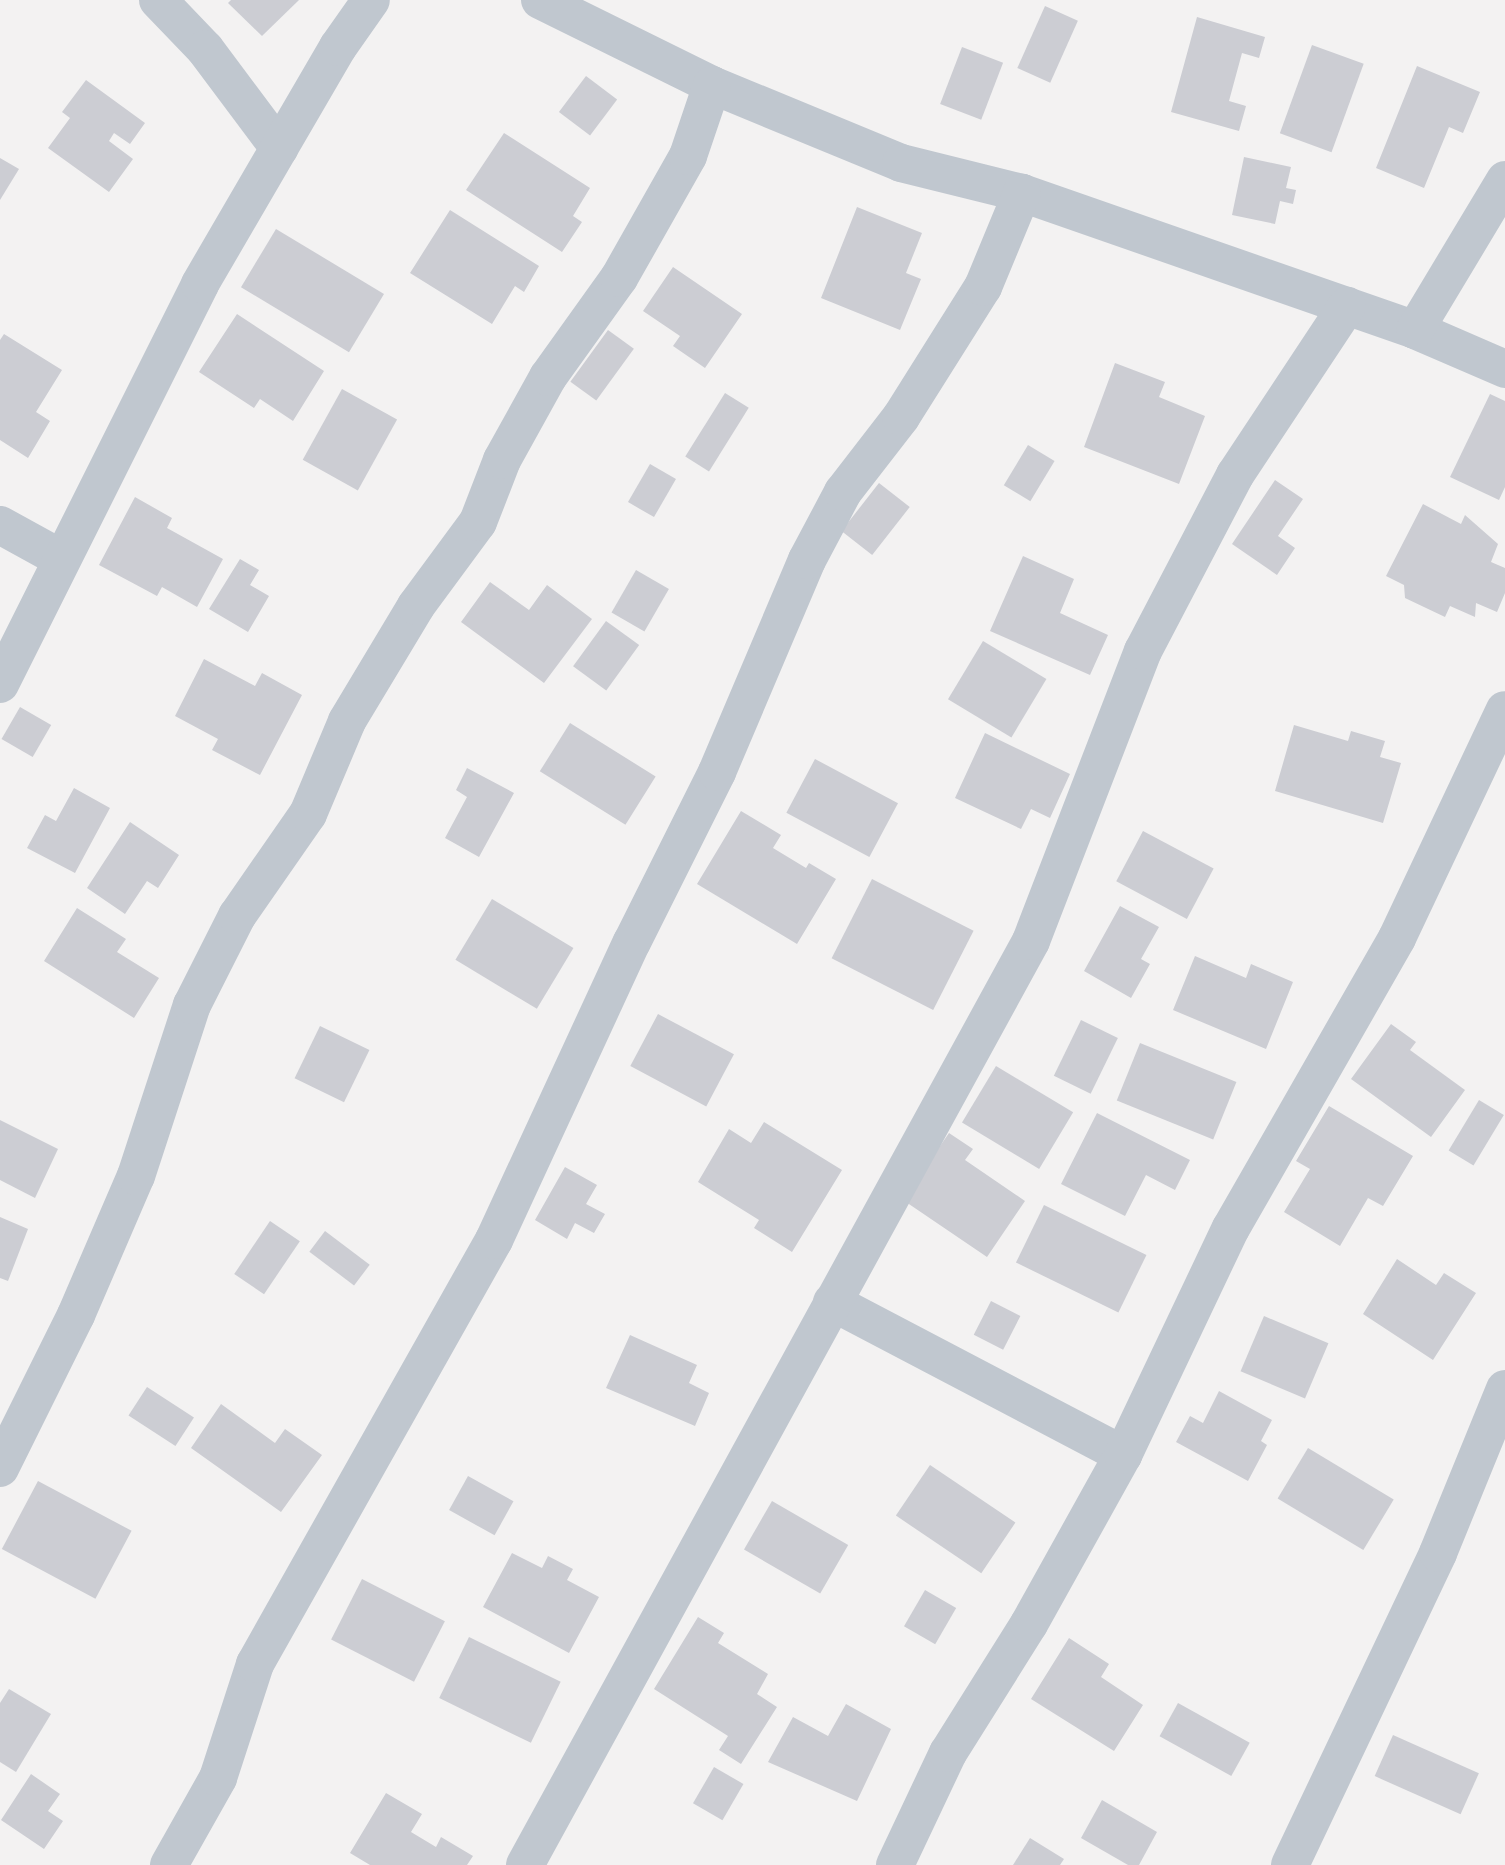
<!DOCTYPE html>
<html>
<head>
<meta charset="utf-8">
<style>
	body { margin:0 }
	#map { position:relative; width:1505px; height:1865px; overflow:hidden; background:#f3f2f2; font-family:"IBM Plex Sans",sans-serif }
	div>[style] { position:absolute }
	.building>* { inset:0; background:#cccdd3; transform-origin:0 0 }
	.minor>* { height:38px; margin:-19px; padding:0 19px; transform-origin:19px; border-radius:19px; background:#c0c7cf }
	span { translate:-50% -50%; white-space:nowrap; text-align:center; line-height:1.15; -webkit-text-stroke:5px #fff; paint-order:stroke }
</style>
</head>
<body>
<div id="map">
	<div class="building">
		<i style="clip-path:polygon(231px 0,299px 0,262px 36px,228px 3px)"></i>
		<i style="left:1045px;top:6px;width:36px;height:68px;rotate:24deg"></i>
		<i style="clip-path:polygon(1197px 17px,1265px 37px,1259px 58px,1242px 53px,1229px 101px,1246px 106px,1239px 131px,1171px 112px)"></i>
		<i style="left:1312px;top:45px;width:55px;height:94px;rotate:20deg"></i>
		<i style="left:962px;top:47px;width:44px;height:61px;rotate:21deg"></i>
		<i style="clip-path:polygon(1417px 66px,1480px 92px,1463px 133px,1449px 127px,1424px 188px,1376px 168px)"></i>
		<i style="left:586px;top:76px;width:39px;height:45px;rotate:37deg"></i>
		<i style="clip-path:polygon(86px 80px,145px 123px,130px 144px,114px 133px,109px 141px,133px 159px,109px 192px,48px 148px,70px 118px,62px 112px)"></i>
		<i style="clip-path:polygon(504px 133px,590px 188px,573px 216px,582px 222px,562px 252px,466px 190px)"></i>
		<i style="clip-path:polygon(1244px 157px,1291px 167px,1286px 188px,1296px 190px,1293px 204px,1280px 201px,1275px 224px,1232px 215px)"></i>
		<i style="clip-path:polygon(0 158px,19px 169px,0 200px)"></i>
		<i style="clip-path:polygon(857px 207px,922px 233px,906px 273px,921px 279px,900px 330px,821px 298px)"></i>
		<i style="clip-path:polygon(450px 210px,539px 266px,524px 292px,515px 286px,492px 324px,410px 273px)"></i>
		<i style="left:276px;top:229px;width:126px;height:68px;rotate:31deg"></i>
		<i style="clip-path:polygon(673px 267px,742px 314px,705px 368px,673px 346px,680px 336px,643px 311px)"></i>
		<i style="clip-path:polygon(237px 314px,324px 371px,293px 421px,260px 399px,254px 408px,199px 372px)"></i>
		<i style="left:608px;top:330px;width:32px;height:64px;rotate:36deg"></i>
		<i style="clip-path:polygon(4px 334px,62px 370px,36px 412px,50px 421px,28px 458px,0 440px,0 340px)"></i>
		<i style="clip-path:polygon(1115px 363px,1165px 382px,1159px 397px,1205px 416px,1179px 484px,1084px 447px)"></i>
		<i style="left:342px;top:389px;width:63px;height:81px;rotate:29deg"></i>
		<i style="left:725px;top:393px;width:28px;height:75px;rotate:32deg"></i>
		<i style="clip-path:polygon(1490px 394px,1505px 401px,1505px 487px,1499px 500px,1450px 477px)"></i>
		<i style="left:1028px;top:445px;width:31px;height:47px;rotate:31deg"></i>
		<i style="left:650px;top:464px;width:30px;height:44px;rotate:30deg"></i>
		<i style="clip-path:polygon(1275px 480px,1303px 499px,1278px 536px,1295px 548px,1277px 575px,1232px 544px)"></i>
		<i style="left:879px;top:483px;width:39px;height:61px;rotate:38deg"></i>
		<i style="clip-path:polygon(135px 497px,172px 518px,167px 528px,223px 559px,197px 607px,162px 587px,157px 596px,99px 565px)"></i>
		<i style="clip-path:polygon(1423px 504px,1461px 524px,1465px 515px,1498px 544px,1491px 562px,1505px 568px,1505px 593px,1497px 612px,1476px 603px,1475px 617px,1450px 606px,1445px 617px,1405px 598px,1404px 585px,1386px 576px)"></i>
		<i style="clip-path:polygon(1023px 556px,1074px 579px,1060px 613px,1108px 635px,1090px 675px,990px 631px)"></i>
		<i style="clip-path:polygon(240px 559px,259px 570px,250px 585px,269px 596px,248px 632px,209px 609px)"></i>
		<i style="left:636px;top:570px;width:38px;height:49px;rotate:30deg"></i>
		<i style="clip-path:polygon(490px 582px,529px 610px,547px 585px,592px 619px,544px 683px,461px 622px)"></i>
		<i style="left:606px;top:621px;width:41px;height:56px;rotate:36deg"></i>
		<i style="left:983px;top:641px;width:74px;height:68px;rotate:31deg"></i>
		<i style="clip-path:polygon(204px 659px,255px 686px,262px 673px,302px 695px,260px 775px,212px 750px,218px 739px,175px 716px)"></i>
		<i style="left:20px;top:707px;width:36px;height:37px;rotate:30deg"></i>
		<i style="left:570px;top:723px;width:101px;height:57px;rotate:32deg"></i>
		<i style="clip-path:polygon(1294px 725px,1348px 741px,1351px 731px,1385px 741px,1380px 757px,1401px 763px,1383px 823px,1275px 791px)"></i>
		<i style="clip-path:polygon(985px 733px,1070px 774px,1050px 818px,1031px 809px,1021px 829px,955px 798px)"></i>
		<i style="left:815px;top:759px;width:94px;height:61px;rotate:28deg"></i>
		<i style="clip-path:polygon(467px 768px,514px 793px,479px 857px,445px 838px,467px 797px,456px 790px)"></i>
		<i style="clip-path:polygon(74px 788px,110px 808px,75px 873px,27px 848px,45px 815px,56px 821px)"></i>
		<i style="clip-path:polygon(741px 811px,781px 835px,773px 848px,806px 868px,809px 863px,836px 879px,797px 944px,697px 884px)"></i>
		<i style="clip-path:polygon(130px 822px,179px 855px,158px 888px,147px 881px,125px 914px,87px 888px)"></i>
		<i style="left:1143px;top:831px;width:80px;height:57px;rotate:28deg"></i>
		<i style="left:872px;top:879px;width:114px;height:89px;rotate:27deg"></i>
		<i style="left:492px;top:899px;width:95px;height:71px;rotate:31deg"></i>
		<i style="clip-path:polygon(1120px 906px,1159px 927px,1141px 959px,1150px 964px,1131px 998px,1084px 971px)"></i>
		<i style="clip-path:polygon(77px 908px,126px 939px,117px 952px,159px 978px,134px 1018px,44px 961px)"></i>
		<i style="clip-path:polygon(1195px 956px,1246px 978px,1251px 964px,1293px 982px,1266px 1049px,1173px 1010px)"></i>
		<i style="left:658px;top:1014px;width:86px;height:59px;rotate:28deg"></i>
		<i style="left:1081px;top:1020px;width:41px;height:62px;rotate:26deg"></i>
		<i style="clip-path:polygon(1391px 1024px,1416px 1042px,1410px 1050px,1465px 1090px,1431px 1137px,1351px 1079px)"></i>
		<i style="left:320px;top:1026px;width:55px;height:58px;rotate:26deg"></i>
		<i style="left:1140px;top:1043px;width:104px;height:62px;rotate:22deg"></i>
		<i style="left:996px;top:1066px;width:90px;height:66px;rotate:31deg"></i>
		<i style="left:1479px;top:1100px;width:29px;height:59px;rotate:31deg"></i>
		<i style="clip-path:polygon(1329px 1106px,1413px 1156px,1383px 1206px,1368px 1198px,1340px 1246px,1284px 1212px,1310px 1169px,1296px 1161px)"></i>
		<i style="clip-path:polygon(1097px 1113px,1190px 1160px,1175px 1190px,1146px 1175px,1125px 1216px,1061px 1184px)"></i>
		<i style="clip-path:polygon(0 1120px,58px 1149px,35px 1198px,0 1180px)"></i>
		<i style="clip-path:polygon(764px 1122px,842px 1170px,792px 1252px,754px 1228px,759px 1220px,698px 1182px,729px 1129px,751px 1143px)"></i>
		<i style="clip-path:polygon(949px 1133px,973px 1149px,965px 1160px,1025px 1201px,987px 1257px,903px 1200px)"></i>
		<i style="clip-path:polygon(565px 1167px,597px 1185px,586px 1204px,605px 1214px,594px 1233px,575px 1223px,567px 1239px,535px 1220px)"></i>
		<i style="left:1044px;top:1205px;width:114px;height:64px;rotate:26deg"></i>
		<i style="clip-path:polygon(0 1217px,28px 1229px,8px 1281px,0 1278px)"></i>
		<i style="left:270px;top:1221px;width:36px;height:64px;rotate:34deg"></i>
		<i style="left:325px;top:1231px;width:56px;height:26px;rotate:37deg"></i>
		<i style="clip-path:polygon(1397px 1259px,1436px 1285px,1444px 1273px,1476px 1293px,1433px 1360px,1363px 1314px)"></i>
		<i style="left:991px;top:1301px;width:33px;height:38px;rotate:27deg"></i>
		<i style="left:1264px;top:1316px;width:70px;height:60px;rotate:23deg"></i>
		<i style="clip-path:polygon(630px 1335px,697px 1365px,689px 1383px,709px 1393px,695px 1426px,606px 1388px)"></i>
		<i style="left:147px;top:1387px;width:56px;height:34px;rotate:33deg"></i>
		<i style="clip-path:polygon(1219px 1391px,1272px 1420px,1261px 1441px,1267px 1445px,1248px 1481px,1176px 1442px,1190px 1416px,1203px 1423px)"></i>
		<i style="clip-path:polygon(221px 1404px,275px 1443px,285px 1429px,322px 1455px,281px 1512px,191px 1448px)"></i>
		<i style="left:1308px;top:1448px;width:100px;height:59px;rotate:31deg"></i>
		<i style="left:930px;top:1465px;width:103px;height:61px;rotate:34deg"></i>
		<i style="left:468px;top:1476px;width:52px;height:39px;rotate:29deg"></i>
		<i style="left:38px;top:1481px;width:106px;height:77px;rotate:28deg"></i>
		<i style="left:772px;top:1501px;width:88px;height:56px;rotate:30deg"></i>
		<i style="clip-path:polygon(512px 1553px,542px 1568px,548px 1556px,573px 1569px,567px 1580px,599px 1597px,569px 1653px,483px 1607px)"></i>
		<i style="left:362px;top:1579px;width:93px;height:68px;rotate:27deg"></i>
		<i style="left:925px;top:1590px;width:36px;height:42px;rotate:30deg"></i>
		<i style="clip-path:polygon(698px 1617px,724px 1633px,718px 1643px,768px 1674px,757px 1694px,777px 1707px,741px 1764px,719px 1750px,728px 1736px,654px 1689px)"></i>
		<i style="left:469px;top:1637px;width:102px;height:68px;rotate:26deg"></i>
		<i style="clip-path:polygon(1069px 1638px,1109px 1664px,1101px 1677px,1143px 1705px,1114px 1751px,1031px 1699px)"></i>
		<i style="clip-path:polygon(9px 1689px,51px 1714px,16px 1772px,0 1762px,0 1703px)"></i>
		<i style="left:1178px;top:1703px;width:82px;height:38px;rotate:29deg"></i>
		<i style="clip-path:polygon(846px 1704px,891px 1729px,857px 1801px,768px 1762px,793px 1717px,828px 1736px)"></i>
		<i style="left:1393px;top:1735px;width:94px;height:45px;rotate:24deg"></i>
		<i style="left:714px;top:1767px;width:34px;height:42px;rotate:30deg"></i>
		<i style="clip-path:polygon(31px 1774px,60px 1794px,48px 1811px,63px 1821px,44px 1849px,1px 1820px)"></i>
		<i style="clip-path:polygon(386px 1793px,422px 1814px,411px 1832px,436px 1847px,441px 1837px,473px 1856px,467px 1865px,370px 1865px,350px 1853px)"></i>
		<i style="clip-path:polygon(1102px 1800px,1157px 1832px,1139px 1865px,1128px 1865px,1081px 1838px)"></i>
		<i style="clip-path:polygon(1030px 1838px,1064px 1859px,1060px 1865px,1013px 1865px)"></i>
	</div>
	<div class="minor">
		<i style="left:158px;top:0;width:68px;rotate:46.2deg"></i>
		<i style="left:205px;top:49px;width:124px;rotate:53.2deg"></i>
		<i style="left:540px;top:0;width:192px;rotate:26.3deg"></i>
		<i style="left:712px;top:85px;width:204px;rotate:22.4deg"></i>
		<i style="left:901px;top:163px;width:125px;rotate:13.9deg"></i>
		<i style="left:1022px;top:193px;width:416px;rotate:19.2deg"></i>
		<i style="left:1415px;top:330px;width:98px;rotate:23.4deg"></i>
		<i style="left:1415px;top:330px;width:175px;rotate:-59deg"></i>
		<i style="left:0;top:525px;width:68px;rotate:28.8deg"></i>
		<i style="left:0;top:684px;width:447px;rotate:-63.4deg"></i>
		<i style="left:200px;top:284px;width:274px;rotate:-59.8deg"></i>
		<i style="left:338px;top:47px;width:57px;rotate:-54.9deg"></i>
		<i style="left:832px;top:1302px;width:329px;rotate:27.7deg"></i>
		<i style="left:0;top:1468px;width:171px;rotate:-63.6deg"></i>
		<i style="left:76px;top:1315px;width:151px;rotate:-66.7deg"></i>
		<i style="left:136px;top:1176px;width:180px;rotate:-71.9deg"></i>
		<i style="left:192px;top:1005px;width:100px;rotate:-63.2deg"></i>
		<i style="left:237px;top:916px;width:124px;rotate:-55.2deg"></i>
		<i style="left:308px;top:814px;width:101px;rotate:-67.2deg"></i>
		<i style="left:347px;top:721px;width:134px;rotate:-59deg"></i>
		<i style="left:416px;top:606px;width:104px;rotate:-53.6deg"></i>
		<i style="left:478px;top:522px;width:66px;rotate:-68.8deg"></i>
		<i style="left:502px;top:460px;width:95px;rotate:-61deg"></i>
		<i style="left:548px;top:377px;width:122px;rotate:-54.4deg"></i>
		<i style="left:619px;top:278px;width:140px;rotate:-60.5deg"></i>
		<i style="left:688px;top:156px;width:75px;rotate:-71.3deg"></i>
		<i style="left:169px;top:1865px;width:100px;rotate:-60.6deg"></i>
		<i style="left:218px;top:1778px;width:120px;rotate:-72deg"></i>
		<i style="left:255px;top:1664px;width:487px;rotate:-60.6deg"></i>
		<i style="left:494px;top:1240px;width:328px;rotate:-65.2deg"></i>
		<i style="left:632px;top:942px;width:190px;rotate:-63.4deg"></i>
		<i style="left:717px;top:772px;width:230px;rotate:-67deg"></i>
		<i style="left:807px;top:560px;width:77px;rotate:-62.1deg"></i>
		<i style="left:843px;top:492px;width:95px;rotate:-52.3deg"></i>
		<i style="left:901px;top:417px;width:154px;rotate:-57.8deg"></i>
		<i style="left:983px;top:287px;width:102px;rotate:-67.5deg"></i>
		<i style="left:525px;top:1865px;width:1053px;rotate:-61.29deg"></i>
		<i style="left:1031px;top:941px;width:311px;rotate:-68.9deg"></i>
		<i style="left:1143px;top:651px;width:199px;rotate:-62.4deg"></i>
		<i style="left:1235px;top:475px;width:203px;rotate:-56.5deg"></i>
		<i style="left:895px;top:1865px;width:124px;rotate:-64.7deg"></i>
		<i style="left:948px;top:1753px;width:152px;rotate:-57.9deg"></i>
		<i style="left:1029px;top:1624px;width:193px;rotate:-60.9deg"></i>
		<i style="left:1123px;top:1455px;width:251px;rotate:-64.6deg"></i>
		<i style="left:1231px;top:1228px;width:334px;rotate:-60.2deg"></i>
		<i style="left:1397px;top:938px;width:252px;rotate:-64.7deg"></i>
		<i style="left:1290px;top:1865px;width:345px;rotate:-64.6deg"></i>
		<i style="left:1438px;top:1553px;width:177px;rotate:-67.8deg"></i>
	</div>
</div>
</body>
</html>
